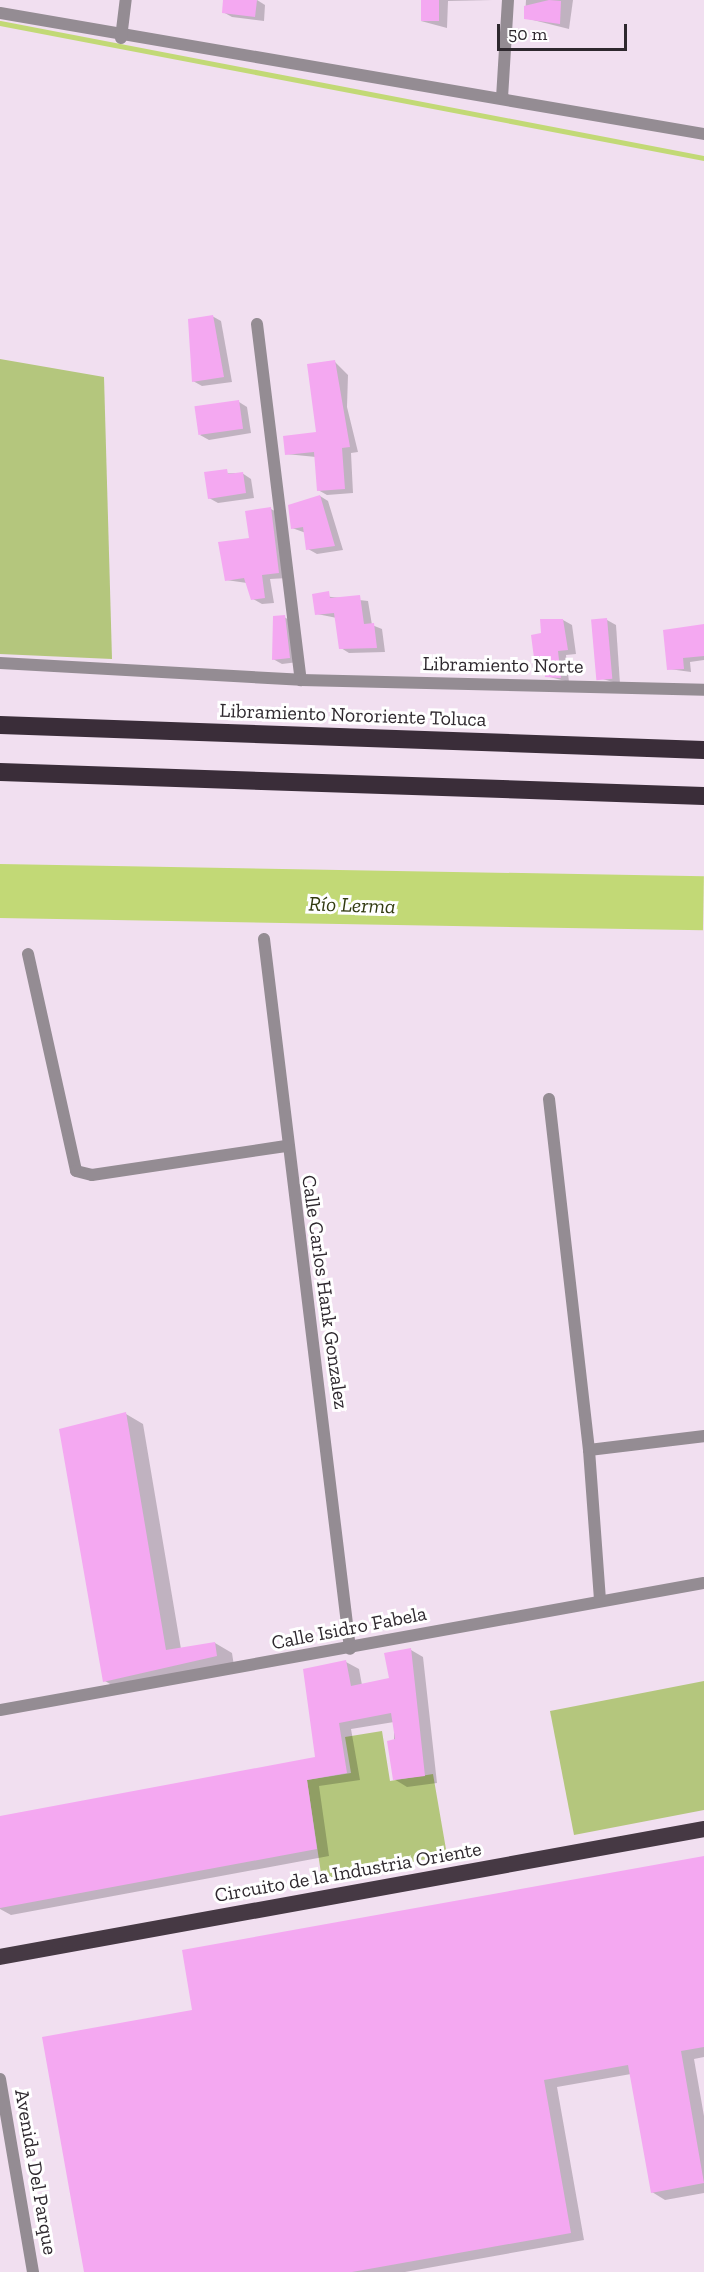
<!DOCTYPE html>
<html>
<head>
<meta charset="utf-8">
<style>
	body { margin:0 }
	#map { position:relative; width:704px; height:2272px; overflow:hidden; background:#f1dff0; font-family:"Zilla Slab",serif }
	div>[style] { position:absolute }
	.green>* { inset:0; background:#b4c67d }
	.water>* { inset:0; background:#c2d976; transform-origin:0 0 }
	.shadow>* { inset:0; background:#0003 }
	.stream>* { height:5px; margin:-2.5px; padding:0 2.5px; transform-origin:2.5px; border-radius:2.5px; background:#c2d976 }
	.building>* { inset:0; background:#f4a8f1; transform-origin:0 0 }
	.minor>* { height:12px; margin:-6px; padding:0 6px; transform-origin:6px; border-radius:6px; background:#948c93 }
	.trunk>* { height:16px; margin:-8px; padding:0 8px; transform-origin:8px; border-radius:8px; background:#463944 }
	.motorway>* { height:18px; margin:-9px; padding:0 9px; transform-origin:9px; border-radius:9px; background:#3a2d39 }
	span { translate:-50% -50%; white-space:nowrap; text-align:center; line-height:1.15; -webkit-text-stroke:6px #fff; paint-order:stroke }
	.street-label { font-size:20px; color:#2e282e }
	.water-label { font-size:21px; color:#323b11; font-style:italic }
	.scale { position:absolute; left:497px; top:24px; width:130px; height:27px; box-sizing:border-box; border:3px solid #2e282e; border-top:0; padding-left:8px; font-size:18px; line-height:21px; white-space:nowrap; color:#2e282e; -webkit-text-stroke:4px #fff; paint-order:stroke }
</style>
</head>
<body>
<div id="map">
	<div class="green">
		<i style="clip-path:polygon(0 359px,104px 377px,112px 659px,0 654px)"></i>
		<i style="clip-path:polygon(704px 1681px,704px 1810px,574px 1835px,550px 1711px)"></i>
		<i style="clip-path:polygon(382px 1731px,390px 1781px,433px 1774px,447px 1855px,322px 1880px,307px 1780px,351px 1773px,345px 1737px)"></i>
	</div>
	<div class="water">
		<i style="left:0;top:864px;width:704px;height:54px;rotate:1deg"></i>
	</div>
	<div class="shadow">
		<i style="clip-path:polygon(225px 0,257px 0,265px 5px,264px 21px,232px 17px,223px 12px)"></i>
		<i style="clip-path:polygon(422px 0,493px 0,448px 1px,447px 28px,421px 21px)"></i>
		<i style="clip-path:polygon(526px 0,573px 0,569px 29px,525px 18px)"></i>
		<i style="clip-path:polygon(212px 316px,221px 321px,232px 382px,202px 386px,193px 381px)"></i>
		<i style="clip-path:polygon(335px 362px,348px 375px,347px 407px,358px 452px,351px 453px,353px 493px,327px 495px,318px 490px,316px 457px,286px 454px,318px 434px)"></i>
		<i style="clip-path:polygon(239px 402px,247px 407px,251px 433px,209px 440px,200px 435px)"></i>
		<i style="clip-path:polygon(242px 473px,251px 479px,254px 498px,218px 503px,209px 498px,206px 474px)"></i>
		<i style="clip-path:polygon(320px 496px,328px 501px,343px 550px,317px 554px,308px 549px,306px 533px,292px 528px)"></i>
		<i style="clip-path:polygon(271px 509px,280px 514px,288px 578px,270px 579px,274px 603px,262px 604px,253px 599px,247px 583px,226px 580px)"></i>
		<i style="clip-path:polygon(314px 595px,368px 601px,372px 625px,382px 629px,385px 652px,349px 653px,341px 648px,337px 618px,317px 614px)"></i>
		<i style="clip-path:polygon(284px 617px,293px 622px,298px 662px,282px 664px,273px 659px)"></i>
		<i style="clip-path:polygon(563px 620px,572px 625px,576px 654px,566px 655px,569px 682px,546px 676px,545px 663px,535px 657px,542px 635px)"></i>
		<i style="clip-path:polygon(607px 620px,616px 625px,620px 684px,599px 678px)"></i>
		<i style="clip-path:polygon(704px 626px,704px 660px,690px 662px,691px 672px,669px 669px)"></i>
		<i style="clip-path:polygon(126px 1414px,143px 1424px,181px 1649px,215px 1643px,232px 1653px,234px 1666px,122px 1691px,105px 1681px)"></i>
		<i style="clip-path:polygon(411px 1650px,423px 1657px,437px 1783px,407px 1787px,394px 1779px,394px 1722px,351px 1729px,360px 1780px,319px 1786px,329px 1856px,11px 1915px,0 1909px,0 1818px,317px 1758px,346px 1662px,359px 1669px,362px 1685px,391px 1680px)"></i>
		<i style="clip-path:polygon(704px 1858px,704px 2057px,694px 2059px,704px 2116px,704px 2193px,665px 2200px,652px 2192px,631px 2074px,557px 2087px,584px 2240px,405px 2272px,85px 2272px,194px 2011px)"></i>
	</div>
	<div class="stream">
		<i style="left:0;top:23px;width:717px;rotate:10.86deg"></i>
	</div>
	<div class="building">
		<i style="clip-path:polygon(223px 0,257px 0,255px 17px,222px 13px)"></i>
		<i style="left:421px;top:0;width:18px;height:21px"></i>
		<i style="clip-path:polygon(549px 0,561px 1px,560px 24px,524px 19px,524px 6px)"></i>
		<i style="clip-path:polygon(213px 315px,224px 377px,192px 382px,188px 319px)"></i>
		<i style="clip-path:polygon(335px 360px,350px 447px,342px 448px,345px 489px,317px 491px,314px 452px,285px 455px,283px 436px,316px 432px,307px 364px)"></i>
		<i style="left:239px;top:400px;width:29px;height:45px;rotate:82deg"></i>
		<i style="clip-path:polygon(227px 469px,228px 474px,243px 472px,246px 493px,208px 499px,204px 472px)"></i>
		<i style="clip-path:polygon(320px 495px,335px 546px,306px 550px,303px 527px,291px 529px,288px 505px)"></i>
		<i style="clip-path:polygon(271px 507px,279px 573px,262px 575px,265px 598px,251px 600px,244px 578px,225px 581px,218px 542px,249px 538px,245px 511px)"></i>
		<i style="clip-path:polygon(329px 591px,330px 598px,360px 595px,364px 624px,374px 623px,377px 648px,339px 649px,334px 613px,315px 615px,312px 594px)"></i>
		<i style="clip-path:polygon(285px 615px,290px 658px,272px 660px,273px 616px)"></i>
		<i style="left:607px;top:618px;width:61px;height:16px;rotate:85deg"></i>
		<i style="clip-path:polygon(540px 619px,563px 619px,568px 650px,558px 651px,561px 678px,545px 677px,543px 657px,534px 658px,531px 635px,541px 633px)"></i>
		<i style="clip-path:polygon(704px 624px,704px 656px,683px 658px,684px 669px,667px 670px,663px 630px)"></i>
		<i style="clip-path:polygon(126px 1412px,166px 1650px,215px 1642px,217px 1656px,103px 1682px,59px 1429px)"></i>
		<i style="clip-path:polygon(411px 1648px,425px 1776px,393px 1780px,387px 1741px,395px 1739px,391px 1713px,339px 1723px,347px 1773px,307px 1780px,317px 1849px,0 1908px,0 1816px,315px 1757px,303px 1669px,346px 1660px,351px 1686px,389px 1678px,384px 1653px)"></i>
		<i style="clip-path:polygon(704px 1856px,704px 2047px,681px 2051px,704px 2183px,651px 2193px,628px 2065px,544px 2080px,571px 2233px,352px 2272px,84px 2272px,42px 2037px,192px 2010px,182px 1950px)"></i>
	</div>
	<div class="minor">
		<i style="left:0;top:13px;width:714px;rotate:9.75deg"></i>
		<i style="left:121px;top:38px;width:38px;rotate:-83deg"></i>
		<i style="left:502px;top:98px;width:98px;rotate:-86.5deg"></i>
		<i style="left:257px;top:324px;width:359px;rotate:83deg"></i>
		<i style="left:0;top:663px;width:301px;rotate:3.2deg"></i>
		<i style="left:301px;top:680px;width:403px;rotate:1.4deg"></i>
		<i style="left:264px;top:939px;width:715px;rotate:83.09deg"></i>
		<i style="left:28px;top:954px;width:222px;rotate:77.5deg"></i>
		<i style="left:76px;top:1171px;width:16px;rotate:14deg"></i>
		<i style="left:92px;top:1175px;width:196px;rotate:-8.5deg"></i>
		<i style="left:549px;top:1099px;width:353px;rotate:83.5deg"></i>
		<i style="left:589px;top:1450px;width:151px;rotate:85.8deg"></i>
		<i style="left:589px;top:1450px;width:116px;rotate:-6.9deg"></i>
		<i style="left:0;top:1710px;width:715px;rotate:-10.23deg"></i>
		<i style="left:0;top:2079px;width:196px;rotate:80.3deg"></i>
	</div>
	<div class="trunk">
		<i style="left:0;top:1957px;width:716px;rotate:-10.3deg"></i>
	</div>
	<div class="motorway">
		<i style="left:0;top:725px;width:704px;rotate:2.03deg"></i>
		<i style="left:0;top:772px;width:704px;rotate:1.95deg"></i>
	</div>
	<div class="street-label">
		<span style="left:503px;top:665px;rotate:1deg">Libramiento Norte</span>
		<span style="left:353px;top:715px;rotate:2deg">Libramiento Nororiente Toluca</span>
		<span style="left:325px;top:1292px;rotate:82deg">Calle Carlos Hank Gonzalez</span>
		<span style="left:349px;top:1628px;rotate:-11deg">Calle Isidro Fabela</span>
		<span style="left:348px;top:1872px;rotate:-10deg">Circuito de la Industria Oriente</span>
		<span style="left:36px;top:2172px;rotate:80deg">Avenida Del Parque</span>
	</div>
	<div class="water-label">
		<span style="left:352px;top:905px;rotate:2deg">Río Lerma</span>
	</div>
	<div class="scale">50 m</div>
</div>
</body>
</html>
